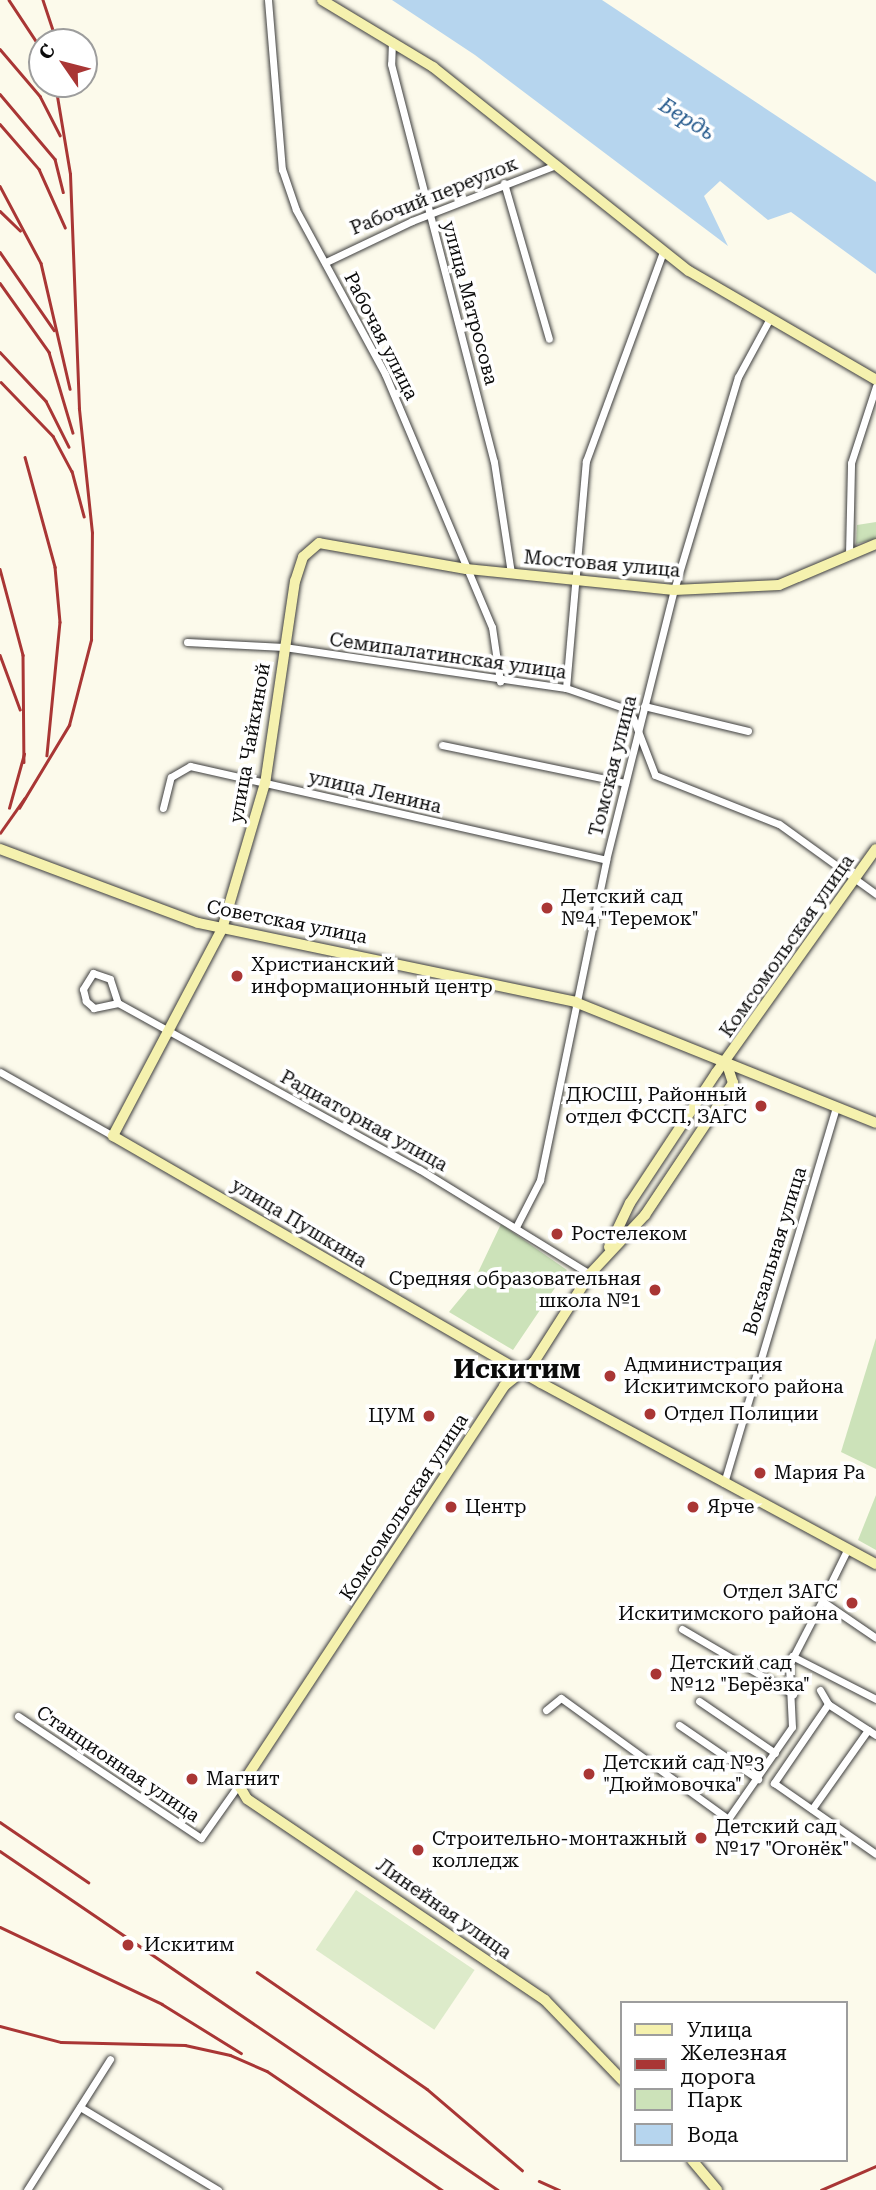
<!DOCTYPE html>
<html>
<head>
<meta charset="utf-8">
<style>
	body { margin:0 }
	#map { position:relative; width:876px; height:2190px; overflow:hidden; background:#fcfaeb; font-family:"Roboto Serif",serif }
	div>[style] { position:absolute }
	.green>* { inset:0; background:#cce2b9 }
	.pitch>* { inset:0; background:#ddebca; transform-origin:0 0 }
	.water>* { inset:0; background:#b6d5ee }
	.roads { filter:drop-shadow(0 0 2px #3e3e3e) drop-shadow(0 0 2px #3e3e3e) }
	.street>* { height:7px; margin:-3.5px; padding:0 3.5px; transform-origin:3.5px; border-radius:3.5px; background:#fff }
	.secondary>* { height:10px; margin:-5px; padding:0 5px; transform-origin:5px; border-radius:5px; background:#f5f1ae }
	.rail>* { height:2.5px; margin:-1.25px; padding:0 1.25px; transform-origin:1.25px; border-radius:1.25px; background:#a93635 }
	.dots>* { width:19px; height:19px; translate:-50% -50%; box-sizing:border-box; border:4px solid #fff; border-radius:50% }
	span { translate:-50% -50%; white-space:nowrap; text-align:center; line-height:1.15; -webkit-text-stroke:7px #fff; paint-order:stroke }
	.street-label { font-size:19px; color:#0b0b0b }
	.poi-label { font-size:19px; color:#0b0b0b }
	.left { translate:0 -50%; text-align:left }
	.right { translate:-100% -50%; text-align:right }
	.water-label { font-size:21px; color:#24598c; font-style:italic }
	.district-label { font-size:26px; color:#0b0b0b; font-weight:700 }
	.legend { position:absolute; left:620px; top:2001px; width:228px; height:161px; box-sizing:border-box; background:#fff; border:2px solid #9d9d9d; margin:0; padding:9px 12px; list-style:none; font-size:21px; color:#0b0b0b }
	.legend li { display:flex; align-items:center; gap:14px; height:35px }
	.legend b { width:35px; border:2px solid #9d9d9d }
	.north { position:absolute; left:28px; top:28px; width:70px; height:70px; box-sizing:border-box; background:#fff; border:2px solid #9d9d9d; border-radius:50%; rotate:305deg; font-size:19px; font-weight:700; line-height:28px; text-align:center; color:#0b0b0b }
	.north::after { content:''; display:block; margin:auto; width:24px; height:32px; background:#a93635; clip-path:polygon(50% 0,100% 100%,50% 72%,0 100%) }
</style>
</head>
<body>
<div id="map">
	<div class="green">
		<i style="clip-path:polygon(876px 522px,876px 539px,856px 544px,857px 525px)"></i>
		<i style="clip-path:polygon(501px 1224px,567px 1270px,513px 1350px,449px 1312px,473px 1283px)"></i>
		<i style="clip-path:polygon(876px 1338px,876px 1469px,841px 1452px)"></i>
		<i style="clip-path:polygon(876px 1495px,876px 1550px,858px 1540px)"></i>
	</div>
	<div class="pitch">
		<i style="left:356px;top:1890px;width:143px;height:72px;rotate:34deg"></i>
	</div>
	<div class="water">
		<i style="clip-path:polygon(392px 0,602px 0,876px 182px,876px 274px,791px 212px,768px 220px,720px 181px,704px 196px,728px 246px,475px 55px)"></i>
	</div>
	<div class="roads">
		<div class="street">
			<i style="left:268px;top:0;width:170px;rotate:85.3deg"></i>
			<i style="left:282px;top:169px;width:43px;rotate:71.1deg"></i>
			<i style="left:296px;top:210px;width:187px;rotate:61.5deg"></i>
			<i style="left:385px;top:374px;width:275px;rotate:67.1deg"></i>
			<i style="left:492px;top:627px;width:55px;rotate:81.6deg"></i>
			<i style="left:392px;top:41px;width:23px;rotate:92deg"></i>
			<i style="left:391px;top:64px;width:411px;rotate:75.5deg"></i>
			<i style="left:494px;top:462px;width:112px;rotate:81.3deg"></i>
			<i style="left:504px;top:183px;width:162px;rotate:73.9deg"></i>
			<i style="left:326px;top:262px;width:95px;rotate:-25.5deg"></i>
			<i style="left:412px;top:221px;width:155px;rotate:-21.3deg"></i>
			<i style="left:849px;top:554px;width:91px;rotate:-88.7deg"></i>
			<i style="left:851px;top:463px;width:81px;rotate:-72deg"></i>
			<i style="left:187px;top:642px;width:97px;rotate:3deg"></i>
			<i style="left:284px;top:647px;width:285px;rotate:8.3deg"></i>
			<i style="left:566px;top:688px;width:58px;rotate:19.1deg"></i>
			<i style="left:621px;top:707px;width:16px;rotate:43deg"></i>
			<i style="left:633px;top:718px;width:61px;rotate:68.9deg"></i>
			<i style="left:655px;top:775px;width:133px;rotate:21.6deg"></i>
			<i style="left:779px;top:824px;width:120px;rotate:35.8deg"></i>
			<i style="left:566px;top:688px;width:228px;rotate:-85deg"></i>
			<i style="left:586px;top:461px;width:223px;rotate:-69.8deg"></i>
			<i style="left:644px;top:706px;width:107px;rotate:13.5deg"></i>
			<i style="left:442px;top:745px;width:187px;rotate:11.7deg"></i>
			<i style="left:163px;top:808px;width:32px;rotate:-76deg"></i>
			<i style="left:171px;top:777px;width:22px;rotate:-30deg"></i>
			<i style="left:190px;top:766px;width:426px;rotate:12.7deg"></i>
			<i style="left:118px;top:1003px;width:25px;rotate:168deg"></i>
			<i style="left:94px;top:1008px;width:11px;rotate:-139deg"></i>
			<i style="left:86px;top:1001px;width:12px;rotate:-104deg"></i>
			<i style="left:83px;top:989px;width:19px;rotate:-58deg"></i>
			<i style="left:93px;top:973px;width:18px;rotate:19deg"></i>
			<i style="left:110px;top:979px;width:25px;rotate:72deg"></i>
			<i style="left:118px;top:1003px;width:344px;rotate:28.9deg"></i>
			<i style="left:419px;top:1169px;width:201px;rotate:31.6deg"></i>
			<i style="left:0;top:1072px;width:130px;rotate:29.5deg"></i>
			<i style="left:516px;top:1227px;width:53px;rotate:-62.9deg"></i>
			<i style="left:540px;top:1180px;width:327px;rotate:-78.3deg"></i>
			<i style="left:606px;top:860px;width:278px;rotate:-75.9deg"></i>
			<i style="left:674px;top:590px;width:222px;rotate:-73.3deg"></i>
			<i style="left:738px;top:377px;width:65px;rotate:-61.5deg"></i>
			<i style="left:724px;top:1483px;width:389px;rotate:-73.4deg"></i>
			<i style="left:848px;top:1548px;width:59px;rotate:116.1deg"></i>
			<i style="left:822px;top:1601px;width:65px;rotate:34.4deg"></i>
			<i style="left:682px;top:1629px;width:129px;rotate:30.4deg"></i>
			<i style="left:792px;top:1656px;width:94px;rotate:27.1deg"></i>
			<i style="left:820px;top:1690px;width:16px;rotate:60deg"></i>
			<i style="left:828px;top:1704px;width:57px;rotate:32.9deg"></i>
			<i style="left:699px;top:1701px;width:92px;rotate:34.4deg"></i>
			<i style="left:828px;top:1704px;width:96px;rotate:124.4deg"></i>
			<i style="left:774px;top:1783px;width:124px;rotate:34.8deg"></i>
			<i style="left:546px;top:1710px;width:19px;rotate:-39deg"></i>
			<i style="left:561px;top:1698px;width:206px;rotate:35.9deg"></i>
			<i style="left:728px;top:1819px;width:112px;rotate:-55.2deg"></i>
			<i style="left:792px;top:1727px;width:62px;rotate:-92.8deg"></i>
			<i style="left:789px;top:1665px;width:72px;rotate:-62.7deg"></i>
			<i style="left:18px;top:1716px;width:220px;rotate:33.7deg"></i>
			<i style="left:201px;top:1838px;width:67px;rotate:-54.7deg"></i>
			<i style="left:679px;top:1725px;width:96px;rotate:34.4deg"></i>
			<i style="left:812px;top:1809px;width:97px;rotate:-54.7deg"></i>
			<i style="left:80px;top:2107px;width:161px;rotate:31deg"></i>
			<i style="left:27px;top:2190px;width:155px;rotate:-57.6deg"></i>
		</div>
		<div class="secondary">
			<i style="left:322px;top:0;width:130px;rotate:31.1deg"></i>
			<i style="left:433px;top:67px;width:327px;rotate:38.6deg"></i>
			<i style="left:689px;top:271px;width:216px;rotate:30.2deg"></i>
			<i style="left:876px;top:544px;width:105px;rotate:157.1deg"></i>
			<i style="left:779px;top:585px;width:105px;rotate:177.3deg"></i>
			<i style="left:674px;top:590px;width:209px;rotate:-174.2deg"></i>
			<i style="left:466px;top:569px;width:149px;rotate:-170deg"></i>
			<i style="left:319px;top:543px;width:21px;rotate:139deg"></i>
			<i style="left:303px;top:557px;width:25px;rotate:108deg"></i>
			<i style="left:295px;top:581px;width:204px;rotate:98.4deg"></i>
			<i style="left:265px;top:783px;width:152px;rotate:106.4deg"></i>
			<i style="left:222px;top:929px;width:234px;rotate:117.8deg"></i>
			<i style="left:113px;top:1136px;width:494px;rotate:30deg"></i>
			<i style="left:541px;top:1383px;width:381px;rotate:28.4deg"></i>
			<i style="left:0;top:849px;width:211px;rotate:20.5deg"></i>
			<i style="left:198px;top:923px;width:385px;rotate:11.8deg"></i>
			<i style="left:575px;top:1002px;width:324px;rotate:21.9deg"></i>
			<i style="left:609px;top:1247px;width:49px;rotate:-64.5deg"></i>
			<i style="left:630px;top:1203px;width:156px;rotate:-56.5deg"></i>
			<i style="left:716px;top:1073px;width:275px;rotate:-54.5deg"></i>
			<i style="left:622px;top:2080px;width:111px;rotate:-133.9deg"></i>
			<i style="left:545px;top:2000px;width:359px;rotate:-146deg"></i>
			<i style="left:247px;top:1799px;width:14px;rotate:-120deg"></i>
			<i style="left:240px;top:1787px;width:480px;rotate:-56.6deg"></i>
			<i style="left:504px;top:1386px;width:38px;rotate:-39deg"></i>
			<i style="left:534px;top:1362px;width:104px;rotate:-57.5deg"></i>
			<i style="left:590px;top:1274px;width:81px;rotate:-47deg"></i>
			<i style="left:645px;top:1215px;width:159px;rotate:-56.3deg"></i>
			<i style="left:733px;top:1083px;width:20px;rotate:-108deg"></i>
			<i style="left:692px;top:2160px;width:39px;rotate:50deg"></i>
		</div>
	</div>
	<div class="rail">
		<i style="left:9px;top:0;width:60px;rotate:56.6deg"></i>
		<i style="left:43px;top:0;width:44px;rotate:71.6deg"></i>
		<i style="left:0;top:49px;width:62px;rotate:49.6deg"></i>
		<i style="left:40px;top:96px;width:44px;rotate:62.9deg"></i>
		<i style="left:0;top:94px;width:85px;rotate:49.8deg"></i>
		<i style="left:55px;top:159px;width:34px;rotate:76deg"></i>
		<i style="left:0;top:124px;width:60px;rotate:49.1deg"></i>
		<i style="left:39px;top:169px;width:64px;rotate:65.9deg"></i>
		<i style="left:0;top:186px;width:87px;rotate:62deg"></i>
		<i style="left:41px;top:263px;width:129px;rotate:77deg"></i>
		<i style="left:0;top:211px;width:28px;rotate:44deg"></i>
		<i style="left:0;top:252px;width:95px;rotate:55.3deg"></i>
		<i style="left:0;top:283px;width:85px;rotate:54.6deg"></i>
		<i style="left:49px;top:352px;width:84px;rotate:73.5deg"></i>
		<i style="left:0;top:352px;width:67px;rotate:46.8deg"></i>
		<i style="left:46px;top:401px;width:51px;rotate:63.4deg"></i>
		<i style="left:1px;top:382px;width:75px;rotate:46.1deg"></i>
		<i style="left:53px;top:436px;width:40px;rotate:62deg"></i>
		<i style="left:72px;top:471px;width:47px;rotate:75.1deg"></i>
		<i style="left:25px;top:457px;width:114px;rotate:74.7deg"></i>
		<i style="left:55px;top:567px;width:55px;rotate:84.8deg"></i>
		<i style="left:60px;top:622px;width:134px;rotate:95.6deg"></i>
		<i style="left:0;top:569px;width:89px;rotate:75deg"></i>
		<i style="left:23px;top:655px;width:107px;rotate:89.5deg"></i>
		<i style="left:0;top:655px;width:58px;rotate:69.7deg"></i>
		<i style="left:9px;top:808px;width:56px;rotate:-74.5deg"></i>
		<i style="left:19px;top:808px;width:97px;rotate:-58.9deg"></i>
		<i style="left:69px;top:725px;width:88px;rotate:-75.5deg"></i>
		<i style="left:91px;top:640px;width:107px;rotate:-89.5deg"></i>
		<i style="left:92px;top:533px;width:125px;rotate:-96deg"></i>
		<i style="left:79px;top:409px;width:235px;rotate:-92.2deg"></i>
		<i style="left:70px;top:174px;width:91px;rotate:-99.5deg"></i>
		<i style="left:0;top:833px;width:42px;rotate:-54.8deg"></i>
		<i style="left:0;top:1822px;width:107px;rotate:34.3deg"></i>
		<i style="left:0;top:1851px;width:602px;rotate:34.24deg"></i>
		<i style="left:0;top:1927px;width:179px;rotate:25.4deg"></i>
		<i style="left:162px;top:2004px;width:93px;rotate:31.8deg"></i>
		<i style="left:257px;top:1972px;width:206px;rotate:34.5deg"></i>
		<i style="left:427px;top:2089px;width:125px;rotate:40.5deg"></i>
		<i style="left:0;top:2026px;width:63px;rotate:14.7deg"></i>
		<i style="left:61px;top:2042px;width:124px;rotate:1.4deg"></i>
		<i style="left:185px;top:2045px;width:46px;rotate:12.5deg"></i>
		<i style="left:230px;top:2055px;width:40px;rotate:23.4deg"></i>
		<i style="left:267px;top:2071px;width:212px;rotate:34.2deg"></i>
		<i style="left:539px;top:2181px;width:22px;rotate:24deg"></i>
		<i style="left:821px;top:2190px;width:60px;rotate:-23.6deg"></i>
	</div>
	<div class="dots">
		<i style="left:547px;top:908px;background:#a93635"></i>
		<i style="left:237px;top:976px;background:#a93635"></i>
		<i style="left:761px;top:1106px;background:#a93635"></i>
		<i style="left:557px;top:1234px;background:#a93635"></i>
		<i style="left:655px;top:1290px;background:#a93635"></i>
		<i style="left:610px;top:1376px;background:#a93635"></i>
		<i style="left:650px;top:1414px;background:#a93635"></i>
		<i style="left:429px;top:1416px;background:#a93635"></i>
		<i style="left:760px;top:1473px;background:#a93635"></i>
		<i style="left:451px;top:1507px;background:#a93635"></i>
		<i style="left:693px;top:1507px;background:#a93635"></i>
		<i style="left:852px;top:1603px;background:#a93635"></i>
		<i style="left:656px;top:1674px;background:#a93635"></i>
		<i style="left:589px;top:1774px;background:#a93635"></i>
		<i style="left:192px;top:1779px;background:#a93635"></i>
		<i style="left:701px;top:1838px;background:#a93635"></i>
		<i style="left:418px;top:1850px;background:#a93635"></i>
		<i style="left:128px;top:1945px;background:#a93635"></i>
	</div>
	<div class="street-label">
		<span style="left:434px;top:196px;rotate:-22deg">Рабочий переулок</span>
		<span style="left:470px;top:303px;rotate:75deg">улица Матросова</span>
		<span style="left:381px;top:336px;rotate:63deg">Рабочая улица</span>
		<span style="left:602px;top:564px;rotate:5deg">Мостовая улица</span>
		<span style="left:448px;top:656px;rotate:8deg">Семипалатинская улица</span>
		<span style="left:250px;top:743px;rotate:-80deg">улица Чайкиной</span>
		<span style="left:613px;top:766px;rotate:-76deg">Томская улица</span>
		<span style="left:375px;top:792px;rotate:13deg">улица Ленина</span>
		<span style="left:287px;top:922px;rotate:11deg">Советская улица</span>
		<span style="left:787px;top:946px;rotate:-55deg">Комсомольская улица</span>
		<span style="left:364px;top:1121px;rotate:29deg">Радиаторная улица</span>
		<span style="left:299px;top:1223px;rotate:31deg">улица Пушкина</span>
		<span style="left:775px;top:1251px;rotate:-73deg">Вокзальная улица</span>
		<span style="left:404px;top:1507px;rotate:-57deg">Комсомольская улица</span>
		<span style="left:118px;top:1764px;rotate:34deg">Станционная улица</span>
		<span style="left:444px;top:1909px;rotate:35deg">Линейная улица</span>
	</div>
	<div class="poi-label">
		<span class="left" style="left:561px;top:908px">Детский сад<br>№4 "Теремок"</span>
		<span class="left" style="left:251px;top:976px">Христианский<br>информационный центр</span>
		<span class="right" style="left:747px;top:1106px">ДЮСШ, Районный<br>отдел ФССП, ЗАГС</span>
		<span class="left" style="left:571px;top:1234px">Ростелеком</span>
		<span class="right" style="left:641px;top:1290px">Средняя образовательная<br>школа №1</span>
		<span class="left" style="left:624px;top:1376px">Администрация<br>Искитимского района</span>
		<span class="left" style="left:664px;top:1414px">Отдел Полиции</span>
		<span class="right" style="left:415px;top:1416px">ЦУМ</span>
		<span class="left" style="left:774px;top:1473px">Мария Ра</span>
		<span class="left" style="left:465px;top:1507px">Центр</span>
		<span class="left" style="left:707px;top:1507px">Ярче</span>
		<span class="right" style="left:838px;top:1603px">Отдел ЗАГС<br>Искитимского района</span>
		<span class="left" style="left:670px;top:1674px">Детский сад<br>№12 "Берёзка"</span>
		<span class="left" style="left:603px;top:1774px">Детский сад №3<br>"Дюймовочка"</span>
		<span class="left" style="left:206px;top:1779px">Магнит</span>
		<span class="left" style="left:715px;top:1838px">Детский сад<br>№17 "Огонёк"</span>
		<span class="left" style="left:432px;top:1850px">Строительно-монтажный<br>колледж</span>
		<span class="left" style="left:144px;top:1945px">Искитим</span>
	</div>
	<div class="water-label">
		<span style="left:687px;top:119px;rotate:32deg">Бердь</span>
	</div>
	<div class="district-label">
		<span style="left:517px;top:1370px">Искитим</span>
	</div>
	<ul class="legend">
	<li><b style="height:9px;background:#f5f1ae"></b>Улица</li>
	<li><b style="height:9px;background:#a93635"></b>Железная дорога</li>
	<li><b style="height:19px;background:#cce2b9"></b>Парк</li>
	<li><b style="height:19px;background:#b6d5ee"></b>Вода</li>
	</ul>
	<div class="north">С</div>
</div>
</body>
</html>
